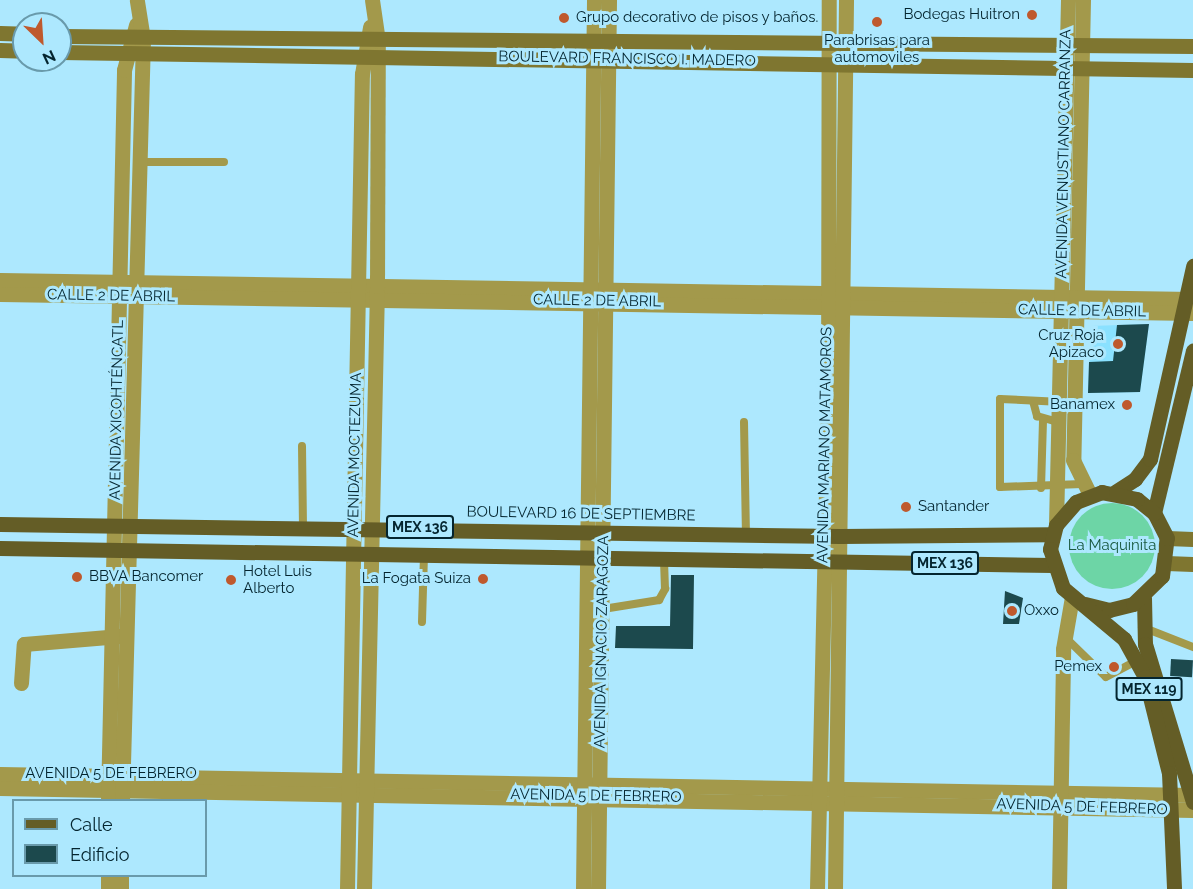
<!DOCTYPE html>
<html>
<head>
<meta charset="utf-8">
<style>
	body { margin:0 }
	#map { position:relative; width:1193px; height:889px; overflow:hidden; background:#ade8fe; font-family:Raleway,sans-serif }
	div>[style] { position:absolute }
	.built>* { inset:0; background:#8ae1ff }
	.green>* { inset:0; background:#6dd5a6 }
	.round { border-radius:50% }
	.building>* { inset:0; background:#1c494d; transform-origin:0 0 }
	.lane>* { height:8px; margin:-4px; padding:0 4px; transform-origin:4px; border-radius:4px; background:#a3994b }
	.street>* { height:15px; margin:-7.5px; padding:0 7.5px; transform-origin:7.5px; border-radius:7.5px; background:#a3994b }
	.secondary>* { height:15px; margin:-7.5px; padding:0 7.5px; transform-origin:7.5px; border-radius:7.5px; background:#7f7630 }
	.primary>* { height:15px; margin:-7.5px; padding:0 7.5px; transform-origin:7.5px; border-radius:7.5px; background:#645d26 }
	.dots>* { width:16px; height:16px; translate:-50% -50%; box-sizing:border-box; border:3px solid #ade8fe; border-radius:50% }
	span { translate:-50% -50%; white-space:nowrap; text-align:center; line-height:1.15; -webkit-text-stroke:6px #ade8fe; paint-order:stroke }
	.shield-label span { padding:2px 4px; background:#ade8fe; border:2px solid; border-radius:4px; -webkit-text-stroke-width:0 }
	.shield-label { font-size:14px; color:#04252f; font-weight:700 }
	.poi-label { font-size:15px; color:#04252f }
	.right { translate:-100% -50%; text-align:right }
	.left { translate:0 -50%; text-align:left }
	.street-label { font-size:15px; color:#04252f }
	.park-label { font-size:15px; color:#1a593f }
	.legend { position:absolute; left:12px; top:799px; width:195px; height:78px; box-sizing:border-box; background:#ade8fe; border:2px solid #699aab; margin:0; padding:8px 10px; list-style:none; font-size:18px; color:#04252f }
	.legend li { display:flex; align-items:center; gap:12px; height:30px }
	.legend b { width:30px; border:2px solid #699aab }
	.north { position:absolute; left:12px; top:12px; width:60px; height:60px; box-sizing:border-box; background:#ade8fe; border:2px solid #699aab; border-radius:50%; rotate:155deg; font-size:16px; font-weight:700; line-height:24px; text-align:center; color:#04252f }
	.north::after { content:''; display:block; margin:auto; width:21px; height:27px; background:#bf592d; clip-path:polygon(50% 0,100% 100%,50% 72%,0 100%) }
</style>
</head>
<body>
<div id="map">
	<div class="built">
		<i style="clip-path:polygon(1149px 324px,1140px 392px,1088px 393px,1091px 326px)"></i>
	</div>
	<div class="green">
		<i class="round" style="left:1069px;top:503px;width:86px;height:86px"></i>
	</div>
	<div class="building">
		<i style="clip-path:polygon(1149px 324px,1140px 392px,1088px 393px,1089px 362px,1113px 361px,1117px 325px)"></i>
		<i style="clip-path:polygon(671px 575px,694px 575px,693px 649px,615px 648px,616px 626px,670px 626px)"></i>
		<i style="clip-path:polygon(1005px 591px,1023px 598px,1019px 624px,1003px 624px)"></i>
		<i style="left:1171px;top:659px;width:22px;height:17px;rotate:3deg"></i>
	</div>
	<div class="lane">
		<i style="left:137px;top:162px;width:87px"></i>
		<i style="left:1033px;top:401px;width:16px;rotate:75deg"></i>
		<i style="left:1037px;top:416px;width:22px;rotate:16deg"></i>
		<i style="left:1062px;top:402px;width:62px;rotate:-177.2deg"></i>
		<i style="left:1000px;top:399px;width:88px;rotate:90deg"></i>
		<i style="left:1000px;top:487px;width:82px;rotate:-2.1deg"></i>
		<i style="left:744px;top:422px;width:113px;rotate:89deg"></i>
		<i style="left:302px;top:446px;width:79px;rotate:89.3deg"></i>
		<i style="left:1041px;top:488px;width:68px;rotate:-88.3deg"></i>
		<i style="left:603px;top:609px;width:57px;rotate:-9.1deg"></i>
		<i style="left:659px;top:600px;width:13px;rotate:-61deg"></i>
		<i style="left:665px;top:589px;width:32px;rotate:-92deg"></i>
		<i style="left:422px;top:622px;width:66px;rotate:-88.3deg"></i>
		<i style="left:1142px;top:627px;width:55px;rotate:21.4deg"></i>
		<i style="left:1065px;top:637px;width:57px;rotate:44.3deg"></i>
		<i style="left:1106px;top:677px;width:36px;rotate:-28deg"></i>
	</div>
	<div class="street">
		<i style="left:1083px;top:0;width:460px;rotate:91.2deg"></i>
		<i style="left:1073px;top:460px;width:39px;rotate:64deg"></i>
		<i style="left:0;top:280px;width:1193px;rotate:0.91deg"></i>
		<i style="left:0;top:294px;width:1193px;rotate:0.91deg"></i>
		<i style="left:1056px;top:525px;width:525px;rotate:-88.69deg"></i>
		<i style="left:21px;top:683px;width:39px;rotate:-86deg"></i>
		<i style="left:24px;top:644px;width:96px;rotate:-4.8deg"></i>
		<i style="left:0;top:774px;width:1193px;rotate:1.01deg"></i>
		<i style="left:0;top:788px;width:1193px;rotate:1.06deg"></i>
		<i style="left:108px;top:800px;width:730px;rotate:-88.74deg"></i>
		<i style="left:124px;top:70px;width:47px;rotate:-75.1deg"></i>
		<i style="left:122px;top:800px;width:761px;rotate:-88.42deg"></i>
		<i style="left:143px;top:39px;width:39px;rotate:-99deg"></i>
		<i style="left:108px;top:889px;width:13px;rotate:-90deg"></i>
		<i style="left:121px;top:889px;width:13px;rotate:-90deg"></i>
		<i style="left:347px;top:889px;width:815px;rotate:-88.95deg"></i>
		<i style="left:362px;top:74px;width:48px;rotate:-80.3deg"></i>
		<i style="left:364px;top:889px;width:603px;rotate:-88.76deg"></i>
		<i style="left:377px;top:286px;width:245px;rotate:-89.8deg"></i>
		<i style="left:378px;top:41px;width:41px;rotate:-98.3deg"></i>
		<i style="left:583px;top:889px;width:889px;rotate:-89.29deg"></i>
		<i style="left:598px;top:889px;width:889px;rotate:-89.29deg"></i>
		<i style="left:817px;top:889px;width:476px;rotate:-88.7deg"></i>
		<i style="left:828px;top:413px;width:413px;rotate:-89.9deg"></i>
		<i style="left:835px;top:889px;width:889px;rotate:-89.29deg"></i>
		<i style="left:1059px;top:889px;width:240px;rotate:-89deg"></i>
		<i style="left:1063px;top:649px;width:53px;rotate:-80.2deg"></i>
	</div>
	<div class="secondary">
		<i style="left:0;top:33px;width:24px;rotate:2deg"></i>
		<i style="left:60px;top:36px;width:1133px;rotate:0.51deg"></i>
		<i style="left:0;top:50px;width:24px;rotate:2deg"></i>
		<i style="left:60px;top:52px;width:1133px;rotate:0.91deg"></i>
		<i style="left:1167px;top:538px;width:26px;rotate:2deg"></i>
		<i style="left:1166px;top:563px;width:27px;rotate:2deg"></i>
	</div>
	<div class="primary">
		<i style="left:1115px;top:492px;width:24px;rotate:-33deg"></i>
		<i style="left:1135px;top:479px;width:25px;rotate:-53deg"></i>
		<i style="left:1150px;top:459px;width:198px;rotate:-77.4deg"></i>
		<i style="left:1154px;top:513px;width:167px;rotate:-76.5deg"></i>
		<i style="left:0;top:524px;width:840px;rotate:0.82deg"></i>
		<i style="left:840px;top:536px;width:212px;rotate:-0.5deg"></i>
		<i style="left:0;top:548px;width:1052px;rotate:0.93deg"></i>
		<i style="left:1144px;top:598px;width:46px;rotate:88.8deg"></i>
		<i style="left:1145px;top:644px;width:165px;rotate:73.1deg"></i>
		<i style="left:1085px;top:604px;width:25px;rotate:14deg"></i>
		<i style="left:1109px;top:610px;width:25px;rotate:-14deg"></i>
		<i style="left:1133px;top:604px;width:40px;rotate:-44deg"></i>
		<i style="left:1162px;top:576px;width:38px;rotate:-83deg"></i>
		<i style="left:1167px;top:538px;width:28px;rotate:-117deg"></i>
		<i style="left:1154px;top:513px;width:22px;rotate:-141deg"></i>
		<i style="left:1137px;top:499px;width:36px;rotate:-169deg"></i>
		<i style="left:1102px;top:492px;width:28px;rotate:159deg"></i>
		<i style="left:1076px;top:502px;width:30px;rotate:131deg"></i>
		<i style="left:1056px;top:525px;width:25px;rotate:104deg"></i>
		<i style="left:1050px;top:549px;width:41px;rotate:71.6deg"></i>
		<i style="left:1063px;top:588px;width:80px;rotate:39.9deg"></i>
		<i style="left:1124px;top:639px;width:43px;rotate:61.1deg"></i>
		<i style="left:1145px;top:677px;width:99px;rotate:76deg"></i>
		<i style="left:1169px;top:773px;width:116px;rotate:87.5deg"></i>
	</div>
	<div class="dots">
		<i style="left:1032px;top:15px;background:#bf592d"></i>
		<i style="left:564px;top:18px;background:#bf592d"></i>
		<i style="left:877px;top:22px;background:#bf592d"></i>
		<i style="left:1118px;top:344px;background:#bf592d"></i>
		<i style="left:1127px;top:405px;background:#bf592d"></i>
		<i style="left:906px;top:507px;background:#bf592d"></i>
		<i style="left:77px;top:577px;background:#bf592d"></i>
		<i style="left:483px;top:579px;background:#bf592d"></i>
		<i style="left:231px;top:580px;background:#bf592d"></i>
		<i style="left:1012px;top:611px;background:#bf592d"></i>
		<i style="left:1114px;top:667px;background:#bf592d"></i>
	</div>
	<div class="shield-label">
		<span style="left:420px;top:527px">MEX 136</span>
		<span style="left:945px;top:563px">MEX 136</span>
		<span style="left:1149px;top:689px">MEX 119</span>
	</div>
	<div class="poi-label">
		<span class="right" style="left:1020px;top:15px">Bodegas Huitron</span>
		<span class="left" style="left:576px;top:18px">Grupo decorativo de pisos y baños.</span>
		<span style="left:877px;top:49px">Parabrisas para<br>automoviles</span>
		<span class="right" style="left:1104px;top:344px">Cruz Roja<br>Apizaco</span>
		<span class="right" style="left:1115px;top:405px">Banamex</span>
		<span class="left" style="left:918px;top:507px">Santander</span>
		<span class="left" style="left:243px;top:580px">Hotel Luis<br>Alberto</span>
		<span class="left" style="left:89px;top:577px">BBVA Bancomer</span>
		<span class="right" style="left:471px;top:579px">La Fogata Suiza</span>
		<span class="left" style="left:1024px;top:611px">Oxxo</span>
		<span class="right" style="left:1102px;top:667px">Pemex</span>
	</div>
	<div class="street-label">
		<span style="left:627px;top:59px;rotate:1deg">BOULEVARD FRANCISCO I. MADERO</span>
		<span style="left:1064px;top:154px;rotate:-89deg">AVENIDA VENUSTIANO CARRANZA</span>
		<span style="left:111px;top:296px;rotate:1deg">CALLE 2 DE ABRIL</span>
		<span style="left:597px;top:301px;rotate:1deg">CALLE 2 DE ABRIL</span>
		<span style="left:1082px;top:311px;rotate:1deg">CALLE 2 DE ABRIL</span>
		<span style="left:117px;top:410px;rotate:-89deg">AVENIDA XICOHTÉNCATL</span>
		<span style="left:825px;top:445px;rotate:-89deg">AVENIDA MARIANO MATAMOROS</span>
		<span style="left:355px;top:455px;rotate:-89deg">AVENIDA MOCTEZUMA</span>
		<span style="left:581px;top:514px;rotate:1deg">BOULEVARD 16 DE SEPTIEMBRE</span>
		<span style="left:602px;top:642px;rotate:-89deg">AVENIDA IGNACIO ZARAGOZA</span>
		<span style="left:111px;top:774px">AVENIDA 5 DE FEBRERO</span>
		<span style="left:596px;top:796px;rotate:1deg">AVENIDA 5 DE FEBRERO</span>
		<span style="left:1082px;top:807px;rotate:2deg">AVENIDA 5 DE FEBRERO</span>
	</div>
	<div class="park-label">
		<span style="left:1112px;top:546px">La Maquinita</span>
	</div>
	<ul class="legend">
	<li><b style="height:8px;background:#645d26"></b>Calle</li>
	<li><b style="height:16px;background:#1c494d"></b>Edificio</li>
	</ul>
	<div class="north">N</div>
</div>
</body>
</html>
